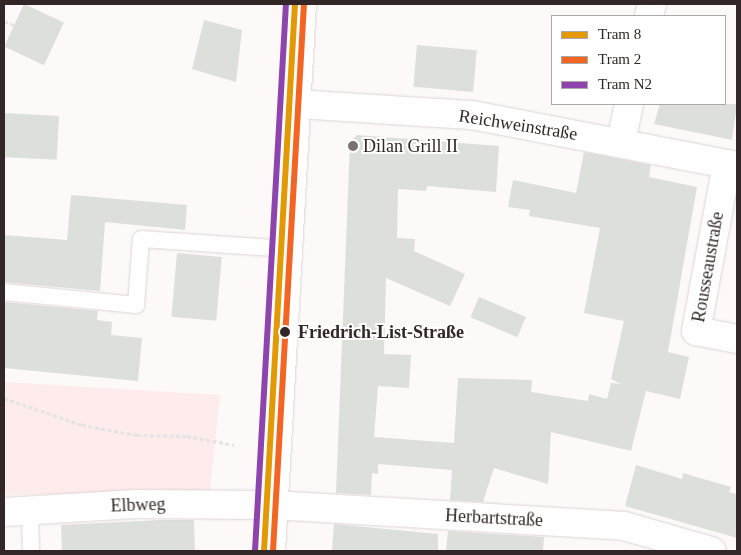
<!DOCTYPE html>
<html>
<head>
<meta charset="utf-8">
<style>
	body { margin:0 }
	#map { position:relative; width:741px; height:555px; overflow:hidden; background:#fdf9f9; font-family:"Times New Roman",serif }
	div>[style] { position:absolute }
	.green>* { inset:0; background:#feebeb }
	.building>* { inset:0; background:#dddfda; transform-origin:0 0 }
	.path>* { height:3px; margin-top:-1.5px; transform-origin:0; background:repeating-linear-gradient(90deg,#e5e4e4 0 4px,transparent 0 6.5px) }
	.roads { filter:drop-shadow(0 0 1px #ddd4d5) drop-shadow(0 0 1px #ddd4d5) }
	.lane>* { height:16px; margin:-8px; padding:0 8px; transform-origin:8px; border-radius:8px; background:#fffefe }
	.street>* { height:28px; margin:-14px; padding:0 14px; transform-origin:14px; border-radius:14px; background:#fffefe }
	.secondary>* { height:28px; margin:-14px; padding:0 14px; transform-origin:14px; border-radius:14px; background:#fffefe }
	.tram-1>* { height:6px; margin:-3px; padding:0 3px; transform-origin:3px; border-radius:3px; background:#e39904 }
	.tram-2>* { height:6px; margin:-3px; padding:0 3px; transform-origin:3px; border-radius:3px; background:#f26522 }
	.tram-3>* { height:6px; margin:-3px; padding:0 3px; transform-origin:3px; border-radius:3px; background:#8e44ad }
	.dots>* { width:14px; height:14px; translate:-50% -50%; box-sizing:border-box; border:2px solid #fff; border-radius:50% }
	span { translate:-50% -50%; white-space:nowrap; text-align:center; line-height:1.15; -webkit-text-stroke:4px #fff; paint-order:stroke }
	.street-label { font-size:18px; color:#332626 }
	.poi-label { font-size:18px; color:#332626 }
	.left { translate:0 -50%; text-align:left }
	.stop-label { font-size:18px; color:#332626; font-weight:700 }
	.frame { position:absolute; inset:0; border:5px solid #332626; pointer-events:none }
	.legend { position:absolute; left:551px; top:15px; width:175px; height:90px; box-sizing:border-box; background:#fff; border:1px solid #ada8a8; margin:0; padding:6px 9px; list-style:none; font-size:15px; color:#332626 }
	.legend li { display:flex; align-items:center; gap:10px; height:25px }
	.legend b { width:25px; border:1px solid #ada8a8 }
</style>
</head>
<body>
<div id="map">
	<div class="green">
		<i style="clip-path:polygon(4px 382px,220px 395px,210px 490px,4px 495px)"></i>
	</div>
	<div class="building">
		<i style="left:24px;top:4px;width:44px;height:47px;rotate:25deg"></i>
		<i style="clip-path:polygon(204px 20px,242px 30px,236px 82px,192px 69px)"></i>
		<i style="left:417px;top:45px;width:60px;height:42px;rotate:5deg"></i>
		<i style="clip-path:polygon(660px 104px,737px 104px,732px 140px,654px 124px)"></i>
		<i style="left:4px;top:113px;width:55px;height:44px;rotate:3deg"></i>
		<i style="clip-path:polygon(357px 135px,499px 146px,496px 192px,427px 186px,426px 191px,398px 189px,397px 238px,415px 239px,414px 251px,465px 274px,450px 306px,386px 278px,384px 354px,411px 355px,409px 388px,378px 386px,374px 437px,454px 443px,458px 378px,532px 380px,531px 392px,588px 401px,589px 394px,607px 399px,611px 383px,621px 384px,611px 379px,624px 321px,584px 313px,600px 228px,529px 216px,530px 210px,508px 207px,513px 180px,576px 193px,584px 152px,651px 165px,649px 177px,697px 187px,668px 352px,689px 357px,680px 399px,646px 391px,631px 451px,551px 432px,548px 484px,494px 468px,483px 502px,450px 500px,452px 470px,378px 464px,378px 474px,372px 473px,371px 495px,336px 493px,350px 142px)"></i>
		<i style="clip-path:polygon(71px 195px,187px 205px,185px 230px,105px 222px,100px 291px,4px 282px,4px 235px,67px 240px)"></i>
		<i style="left:177px;top:253px;width:45px;height:64px;rotate:5deg"></i>
		<i style="left:479px;top:297px;width:51px;height:22px;rotate:23deg"></i>
		<i style="clip-path:polygon(4px 302px,98px 311px,97px 320px,112px 322px,111px 335px,142px 338px,138px 381px,4px 368px)"></i>
		<i style="clip-path:polygon(636px 465px,682px 479px,683px 473px,731px 487px,729px 492px,737px 494px,737px 538px,625px 506px)"></i>
		<i style="clip-path:polygon(161px 520px,194px 520px,195px 551px,62px 551px,61px 525px)"></i>
		<i style="clip-path:polygon(334px 524px,438px 534px,438px 551px,332px 551px)"></i>
		<i style="clip-path:polygon(448px 531px,544px 537px,543px 551px,446px 551px)"></i>
	</div>
	<div class="path">
		<i style="left:4px;top:21px;width:11px;rotate:22deg"></i>
		<i style="left:4px;top:398px;width:83px;rotate:19.1deg"></i>
		<i style="left:82px;top:425px;width:56px;rotate:10.3deg"></i>
		<i style="left:137px;top:435px;width:50px;rotate:1.1deg"></i>
		<i style="left:187px;top:436px;width:48px;rotate:10.8deg"></i>
	</div>
	<div class="roads">
		<div class="lane">
			<i style="left:4px;top:292px;width:133px;rotate:5.6deg"></i>
			<i style="left:136px;top:305px;width:66px;rotate:-85.7deg"></i>
			<i style="left:141px;top:239px;width:147px;rotate:3.9deg"></i>
			<i style="left:30px;top:511px;width:40px;rotate:88.6deg"></i>
		</div>
		<div class="street">
			<i style="left:649px;top:16px;width:12px;rotate:-76deg"></i>
			<i style="left:296px;top:104px;width:176px;rotate:3.6deg"></i>
			<i style="left:472px;top:115px;width:270px;rotate:10.9deg"></i>
			<i style="left:621px;top:142px;width:39px;rotate:-78deg"></i>
			<i style="left:727px;top:164px;width:170px;rotate:100.5deg"></i>
			<i style="left:696px;top:331px;width:42px;rotate:11deg"></i>
			<i style="left:4px;top:512px;width:132px;rotate:-3.5deg"></i>
			<i style="left:136px;top:504px;width:137px;rotate:0.4deg"></i>
			<i style="left:273px;top:505px;width:352px;rotate:3.4deg"></i>
			<i style="left:624px;top:526px;width:91px;rotate:16deg"></i>
		</div>
		<div class="secondary">
			<i style="left:271px;top:551px;width:548px;rotate:-86.76deg"></i>
		</div>
	</div>
	<div class="tram-1">
		<i style="left:264px;top:551px;width:548px;rotate:-86.76deg"></i>
	</div>
	<div class="tram-2">
		<i style="left:273px;top:551px;width:548px;rotate:-86.76deg"></i>
	</div>
	<div class="tram-3">
		<i style="left:255px;top:551px;width:548px;rotate:-86.76deg"></i>
	</div>
	<div class="dots">
		<i style="left:353px;top:146px;background:#7a7070"></i>
		<i style="left:285px;top:332px;background:#332626"></i>
	</div>
	<div class="street-label">
		<span style="left:518px;top:125px;rotate:9deg">Reichweinstraße</span>
		<span style="left:708px;top:267px;rotate:-80deg">Rousseaustraße</span>
		<span style="left:138px;top:505px;rotate:-2deg">Elbweg</span>
		<span style="left:494px;top:518px;rotate:3deg">Herbartstraße</span>
	</div>
	<div class="poi-label">
		<span class="left" style="left:363px;top:146px">Dilan Grill II</span>
	</div>
	<div class="stop-label">
		<span class="left" style="left:298px;top:332px">Friedrich-List-Straße</span>
	</div>
	<div class="frame"></div>
	<ul class="legend">
	<li><b style="height:6px;background:#e39904"></b>Tram 8</li>
	<li><b style="height:6px;background:#f26522"></b>Tram 2</li>
	<li><b style="height:6px;background:#8e44ad"></b>Tram N2</li>
	</ul>
</div>
</body>
</html>
